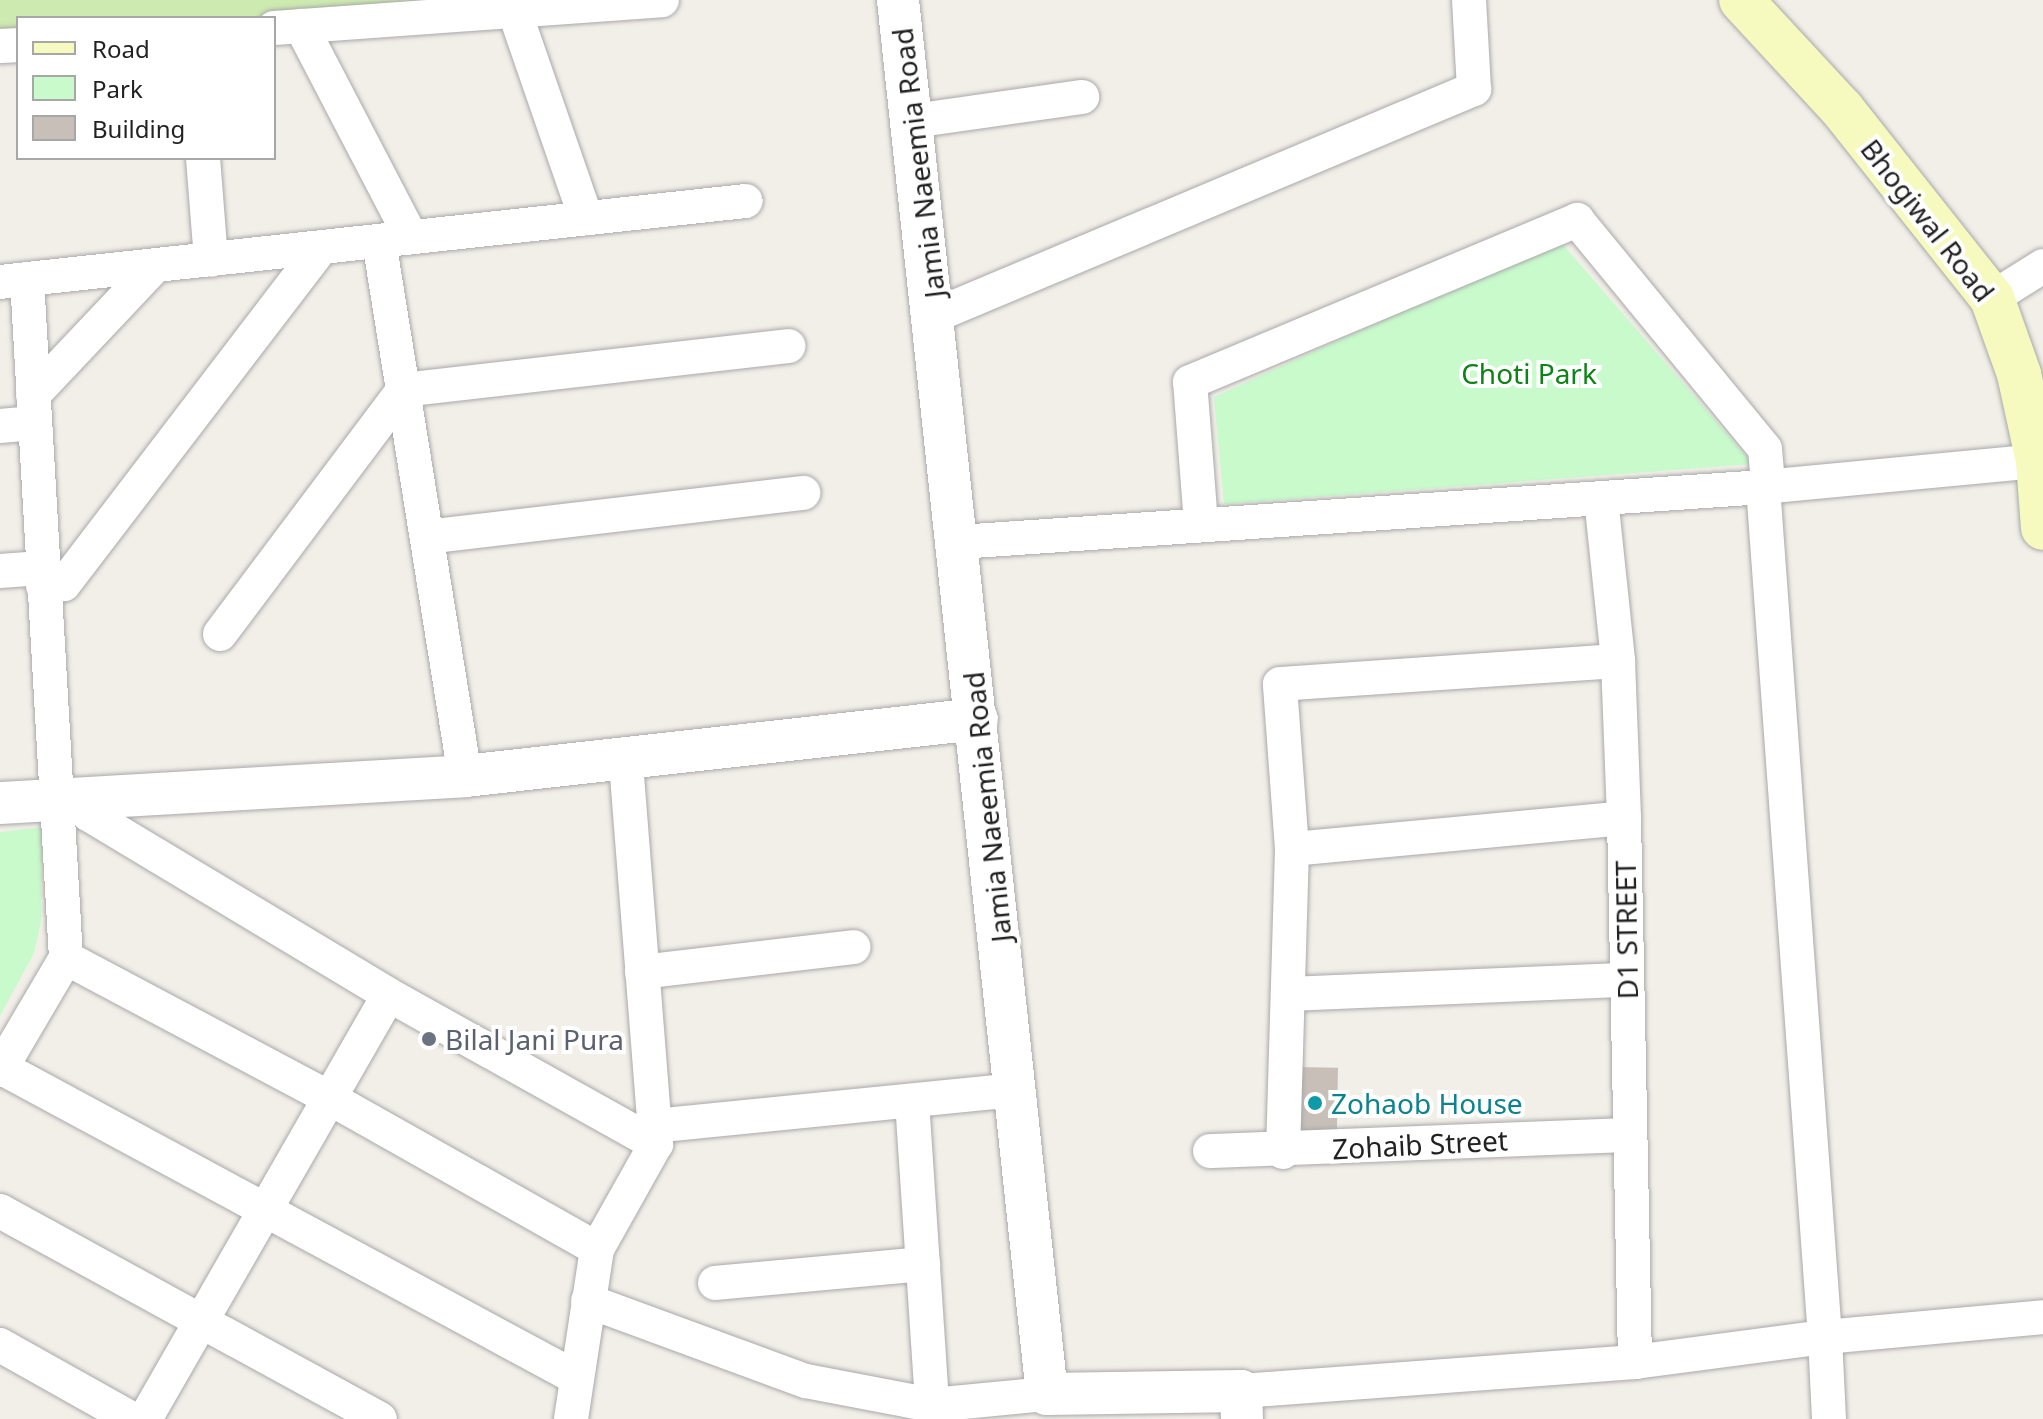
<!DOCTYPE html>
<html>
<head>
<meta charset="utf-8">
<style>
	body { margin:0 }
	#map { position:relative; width:2043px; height:1419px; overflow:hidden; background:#f2efe9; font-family:"Noto Sans",sans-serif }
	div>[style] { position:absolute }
	.grass>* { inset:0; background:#cdebb0 }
	.park>* { inset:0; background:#c8facc }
	.building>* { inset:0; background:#c7bfb8; transform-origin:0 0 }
	.roads { filter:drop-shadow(0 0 2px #a9a9a9) drop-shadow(0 0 2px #a9a9a9) }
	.minor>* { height:34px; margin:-17px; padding:0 17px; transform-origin:17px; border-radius:17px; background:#fff }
	.tertiary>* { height:42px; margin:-21px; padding:0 21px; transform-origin:21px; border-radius:21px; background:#fff }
	.secondary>* { height:44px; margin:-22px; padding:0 22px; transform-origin:22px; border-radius:22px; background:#f7fabf }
	.dots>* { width:22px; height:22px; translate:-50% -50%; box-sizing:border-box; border:4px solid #fff; border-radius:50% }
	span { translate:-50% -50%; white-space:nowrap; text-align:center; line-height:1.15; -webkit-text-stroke:8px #fff; paint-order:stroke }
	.street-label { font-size:28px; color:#222 }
	.park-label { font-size:28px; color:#0c8416 }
	.worship-label { font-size:28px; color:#5b616d }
	.left { translate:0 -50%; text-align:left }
	.culture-label { font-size:28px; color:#0d838f }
	.legend { position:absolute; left:16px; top:16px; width:260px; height:144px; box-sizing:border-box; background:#fff; border:2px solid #a7a7a7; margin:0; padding:10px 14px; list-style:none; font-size:24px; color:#222 }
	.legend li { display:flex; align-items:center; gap:16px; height:40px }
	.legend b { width:40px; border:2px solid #a7a7a7 }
</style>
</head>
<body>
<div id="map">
	<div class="grass">
		<i style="clip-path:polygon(0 0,476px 0,244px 18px,18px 18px,18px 36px,0 37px)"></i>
	</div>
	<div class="park">
		<i style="clip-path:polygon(1559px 240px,1753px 464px,1224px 504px,1214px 397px)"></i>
		<i style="clip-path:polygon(43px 827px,41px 922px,34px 953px,0 1016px,0 832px)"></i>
	</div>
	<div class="building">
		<i style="left:1295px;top:1067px;width:43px;height:74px;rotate:1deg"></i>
	</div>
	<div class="roads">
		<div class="minor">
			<i style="left:515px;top:13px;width:217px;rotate:70.9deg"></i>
			<i style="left:301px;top:26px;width:238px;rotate:62.5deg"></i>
			<i style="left:274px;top:28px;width:389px;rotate:-4.1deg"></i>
			<i style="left:0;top:46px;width:18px;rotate:-3deg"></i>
			<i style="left:913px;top:121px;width:171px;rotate:-8.1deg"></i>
			<i style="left:203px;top:158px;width:102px;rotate:85.5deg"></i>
			<i style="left:379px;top:241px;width:542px;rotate:80.87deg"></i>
			<i style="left:0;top:282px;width:750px;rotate:-6.2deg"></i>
			<i style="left:1992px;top:298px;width:60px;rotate:-32.1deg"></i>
			<i style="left:936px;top:315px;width:584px;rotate:-22.79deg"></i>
			<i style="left:1474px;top:89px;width:89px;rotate:-93.2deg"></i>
			<i style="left:33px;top:395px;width:179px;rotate:-46.6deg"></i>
			<i style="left:0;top:426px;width:34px;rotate:-5deg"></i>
			<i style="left:1601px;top:498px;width:164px;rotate:84deg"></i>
			<i style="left:1618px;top:661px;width:157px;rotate:87.8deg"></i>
			<i style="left:1624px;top:818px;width:544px;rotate:88.84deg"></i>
			<i style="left:1201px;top:524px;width:142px;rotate:-94.4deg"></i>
			<i style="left:1190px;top:382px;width:420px;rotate:-22.7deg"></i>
			<i style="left:1577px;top:220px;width:296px;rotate:50.6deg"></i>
			<i style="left:1765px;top:449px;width:36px;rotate:85deg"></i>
			<i style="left:427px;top:537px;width:379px;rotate:-6.7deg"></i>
			<i style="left:959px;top:542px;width:806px;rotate:-3.91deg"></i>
			<i style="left:0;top:571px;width:42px;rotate:-4.1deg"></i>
			<i style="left:43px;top:586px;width:21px;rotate:-5deg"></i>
			<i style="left:64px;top:584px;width:424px;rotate:-52.6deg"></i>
			<i style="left:220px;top:634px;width:305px;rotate:-53.1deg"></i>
			<i style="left:403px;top:390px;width:388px;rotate:-6.5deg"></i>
			<i style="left:76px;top:796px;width:22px;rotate:56deg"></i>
			<i style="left:88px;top:814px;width:351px;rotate:31deg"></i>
			<i style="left:389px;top:995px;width:306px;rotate:29.2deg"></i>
			<i style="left:1292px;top:849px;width:333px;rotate:-5.3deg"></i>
			<i style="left:66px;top:958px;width:302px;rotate:28deg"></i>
			<i style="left:333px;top:1100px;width:303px;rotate:29.4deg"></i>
			<i style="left:642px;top:972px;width:213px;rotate:-6.7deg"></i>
			<i style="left:1288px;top:994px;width:339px;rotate:-2.4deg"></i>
			<i style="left:2px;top:1068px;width:651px;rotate:28.34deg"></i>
			<i style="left:0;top:1070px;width:130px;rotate:-59.5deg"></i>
			<i style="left:66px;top:958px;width:679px;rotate:-93.29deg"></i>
			<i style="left:912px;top:1101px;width:319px;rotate:86.2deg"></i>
			<i style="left:654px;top:1126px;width:365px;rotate:-5.7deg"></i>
			<i style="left:1210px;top:1151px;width:420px;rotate:-2.2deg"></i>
			<i style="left:1283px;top:1152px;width:303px;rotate:-88.3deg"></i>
			<i style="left:1292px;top:849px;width:165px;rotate:-94.2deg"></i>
			<i style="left:1280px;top:684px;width:339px;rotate:-3.9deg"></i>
			<i style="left:0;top:1211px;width:433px;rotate:28.7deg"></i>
			<i style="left:715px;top:1283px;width:209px;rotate:-5.2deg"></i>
			<i style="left:588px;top:1301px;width:232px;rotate:20.2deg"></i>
			<i style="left:806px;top:1381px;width:128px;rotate:10.8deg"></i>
			<i style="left:932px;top:1405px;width:116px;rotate:-5.5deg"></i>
			<i style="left:0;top:1345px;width:151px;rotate:29.3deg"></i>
			<i style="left:1241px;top:1391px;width:395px;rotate:-4.2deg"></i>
			<i style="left:1635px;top:1362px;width:192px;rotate:-7.5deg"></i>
			<i style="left:1825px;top:1337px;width:852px;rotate:-94.17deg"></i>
			<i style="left:1763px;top:487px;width:276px;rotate:-5.4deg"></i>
			<i style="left:145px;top:1419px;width:489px;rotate:-60.1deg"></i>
			<i style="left:571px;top:1419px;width:172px;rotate:-81.3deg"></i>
			<i style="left:597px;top:1249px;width:120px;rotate:-60.7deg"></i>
			<i style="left:656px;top:1144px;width:384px;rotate:-94.5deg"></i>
			<i style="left:1829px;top:1419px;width:82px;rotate:-92.8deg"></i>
			<i style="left:1825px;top:1337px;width:219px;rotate:-5.2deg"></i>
		</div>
		<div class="tertiary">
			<i style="left:898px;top:0;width:1402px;rotate:83.9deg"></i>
			<i style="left:1047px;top:1394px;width:194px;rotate:-0.9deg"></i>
			<i style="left:1241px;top:1391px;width:28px;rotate:88deg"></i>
			<i style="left:0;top:803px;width:466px;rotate:-3.3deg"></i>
			<i style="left:465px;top:776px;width:515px;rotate:-6.35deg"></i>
		</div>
		<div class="secondary">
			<i style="left:1741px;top:0;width:149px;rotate:47.2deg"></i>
			<i style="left:1842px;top:109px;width:241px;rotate:51.6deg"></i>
			<i style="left:1992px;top:298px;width:81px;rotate:70.4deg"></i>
			<i style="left:2019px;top:374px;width:89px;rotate:77.7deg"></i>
			<i style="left:2038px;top:461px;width:67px;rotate:85.7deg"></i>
		</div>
	</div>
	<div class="dots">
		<i style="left:429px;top:1039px;background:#6b7280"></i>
		<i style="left:1315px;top:1103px;background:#0f9aa8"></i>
	</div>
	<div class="street-label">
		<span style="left:918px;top:163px;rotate:-97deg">Jamia Naeemia Road</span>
		<span style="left:1928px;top:220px;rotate:52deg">Bhogiwal Road</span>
		<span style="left:987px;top:807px;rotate:-96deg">Jamia Naeemia Road</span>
		<span style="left:1626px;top:930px;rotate:-91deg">D1 STREET</span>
		<span style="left:1420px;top:1144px;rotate:-3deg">Zohaib Street</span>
	</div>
	<div class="park-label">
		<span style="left:1529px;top:373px">Choti Park</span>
	</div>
	<div class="worship-label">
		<span class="left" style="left:445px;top:1039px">Bilal Jani Pura</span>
	</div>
	<div class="culture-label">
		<span class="left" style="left:1331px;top:1103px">Zohaob House</span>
	</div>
	<ul class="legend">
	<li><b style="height:10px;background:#f7fabf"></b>Road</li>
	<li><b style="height:22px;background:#c8facc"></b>Park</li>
	<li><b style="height:22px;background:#c7bfb8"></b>Building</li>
	</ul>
</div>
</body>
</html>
